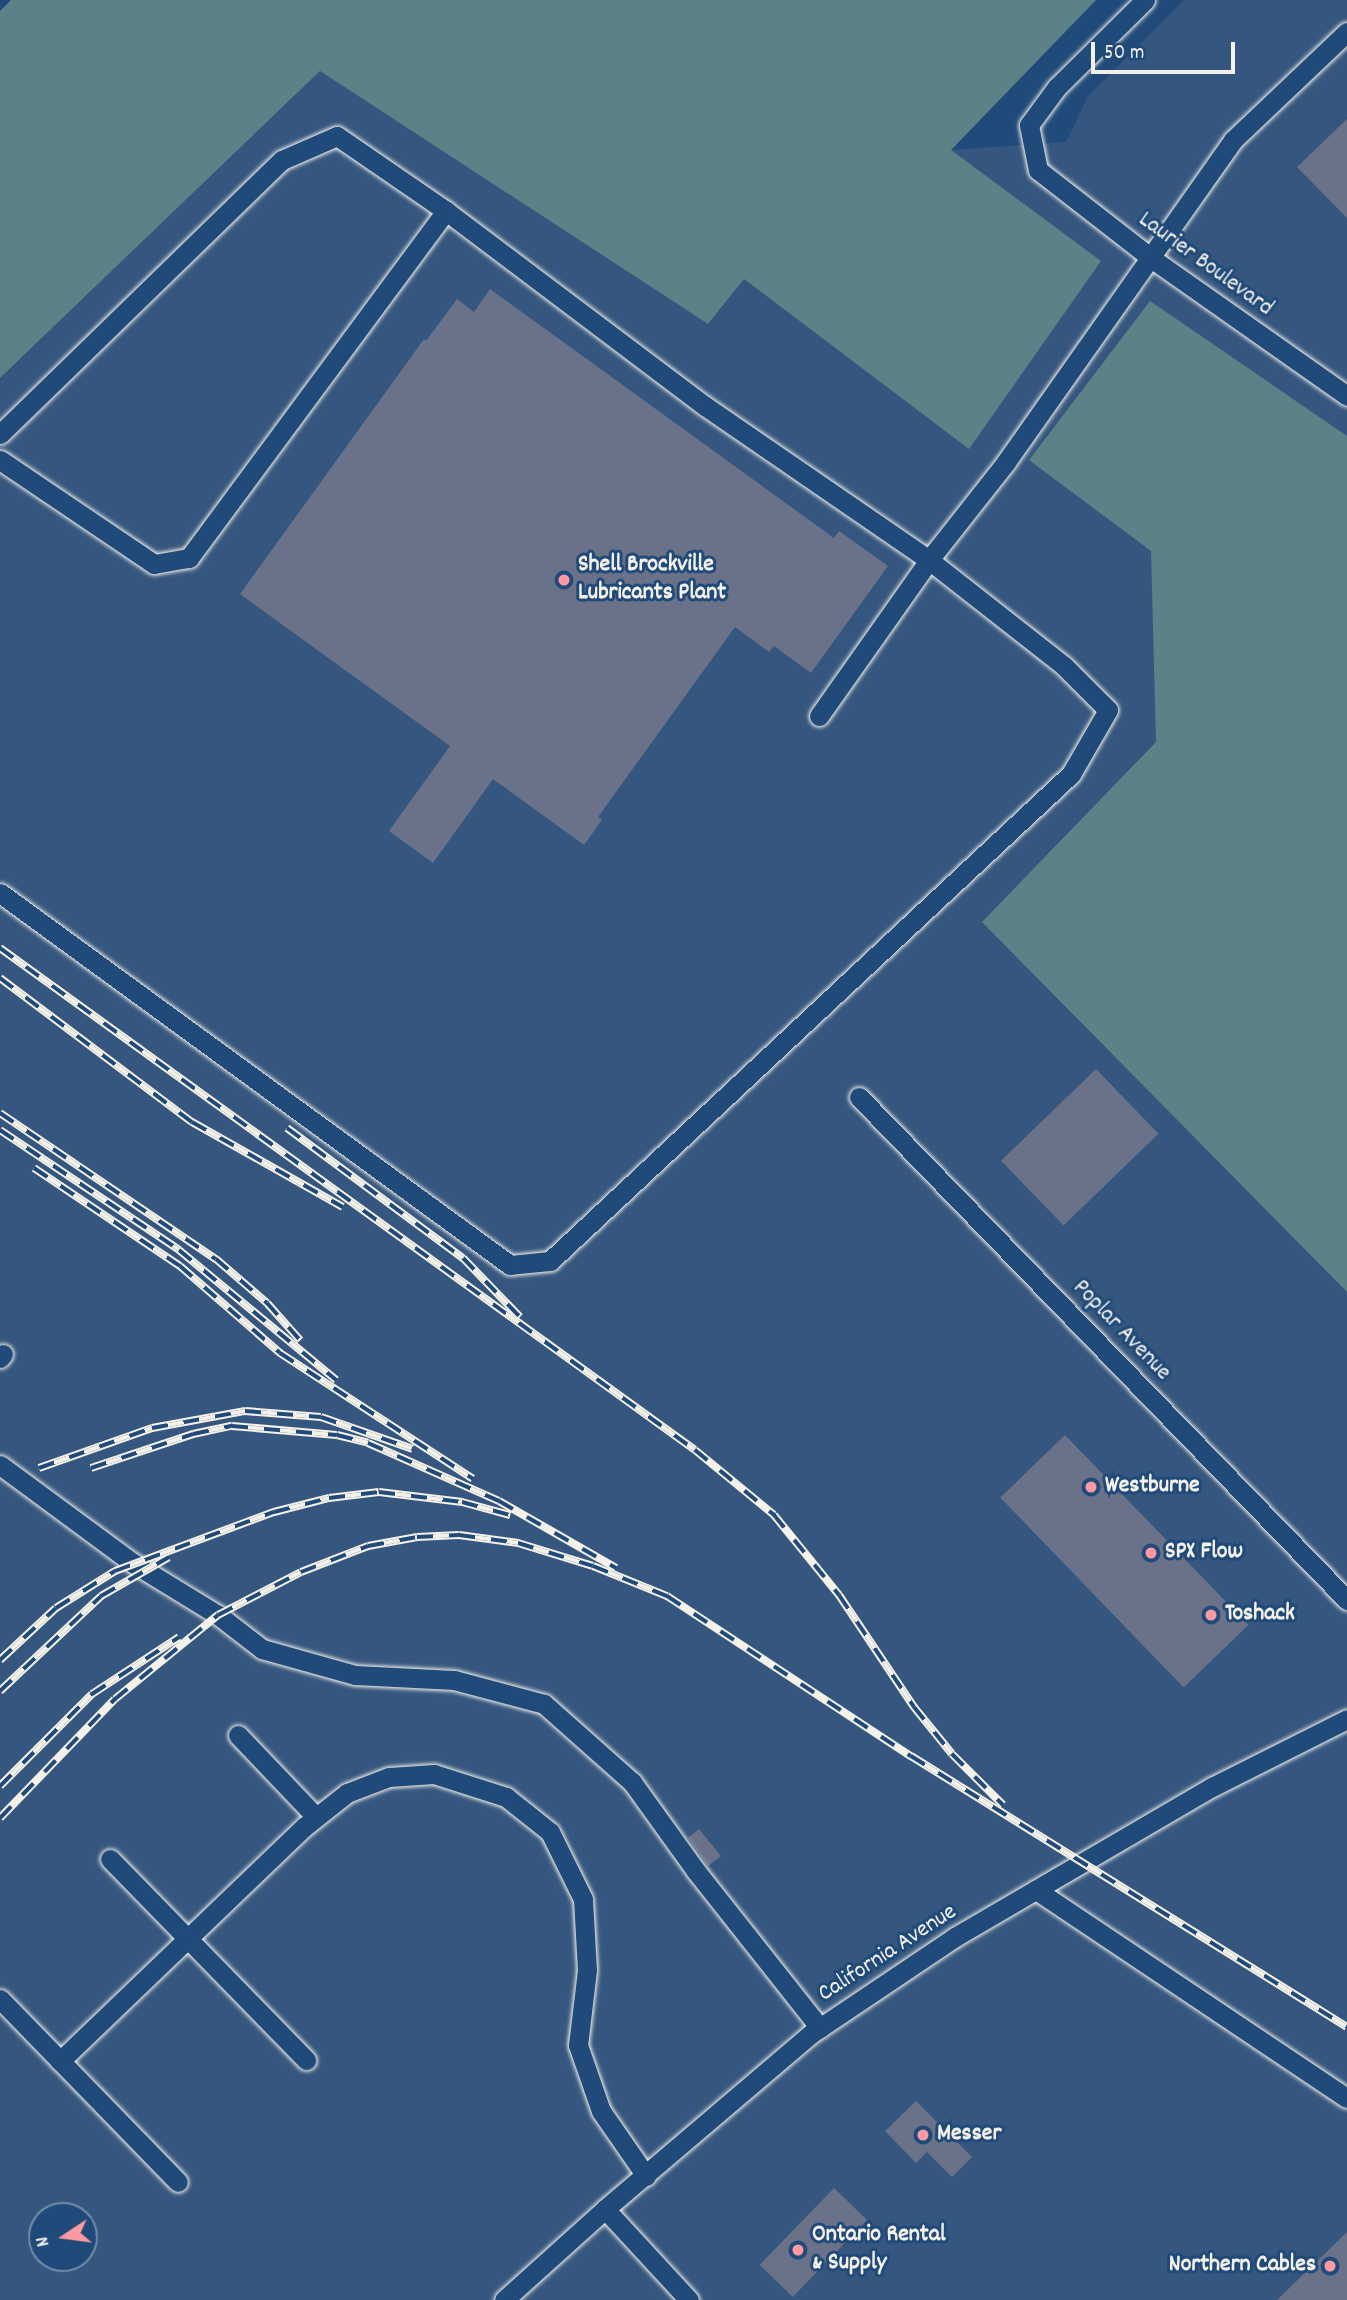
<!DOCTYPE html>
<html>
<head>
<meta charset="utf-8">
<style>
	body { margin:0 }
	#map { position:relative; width:1347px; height:2300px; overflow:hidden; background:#1f4a7a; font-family:Dekko,sans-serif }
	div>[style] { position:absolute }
	.built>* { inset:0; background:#35567e }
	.green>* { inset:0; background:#5c8288 }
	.building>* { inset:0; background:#697289; transform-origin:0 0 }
	.roads { filter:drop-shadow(0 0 2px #f4f1e8) drop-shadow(0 0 2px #f4f1e8) }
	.minor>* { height:19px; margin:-9.5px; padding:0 9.5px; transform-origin:9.5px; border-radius:9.5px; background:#1f4a7a }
	.rail>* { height:8px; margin-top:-4px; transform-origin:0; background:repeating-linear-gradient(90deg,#1f4a7a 0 16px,#f4f1e8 0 32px); box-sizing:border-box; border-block:2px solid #f4f1e8 }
	.dots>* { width:19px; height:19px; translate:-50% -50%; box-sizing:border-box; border:4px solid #1f4a7a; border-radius:50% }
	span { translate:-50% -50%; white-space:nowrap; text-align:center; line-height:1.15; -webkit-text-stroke:6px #1f4a7a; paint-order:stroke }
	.street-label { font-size:24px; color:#f4f1e8 }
	.poi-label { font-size:24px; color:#f4f1e8; font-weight:700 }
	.left { translate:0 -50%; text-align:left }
	.right { translate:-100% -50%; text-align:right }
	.north { position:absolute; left:28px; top:2202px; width:70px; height:70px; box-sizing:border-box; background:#1f4a7a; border:2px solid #748da6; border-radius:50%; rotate:257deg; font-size:19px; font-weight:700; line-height:28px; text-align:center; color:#f4f1e8 }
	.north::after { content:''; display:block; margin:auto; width:24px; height:32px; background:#ff9aa2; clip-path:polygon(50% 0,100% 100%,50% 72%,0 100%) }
	.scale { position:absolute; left:1091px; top:42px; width:144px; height:32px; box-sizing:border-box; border:4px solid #f4f1e8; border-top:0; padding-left:9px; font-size:21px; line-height:24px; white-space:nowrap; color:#f4f1e8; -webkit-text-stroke:5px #1f4a7a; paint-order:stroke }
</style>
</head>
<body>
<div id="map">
	<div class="built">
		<i style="clip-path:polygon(evenodd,1184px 0,1347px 0,1347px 2300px,0 2300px,0 378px,320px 71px,708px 324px,744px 279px,950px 150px,1066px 142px,1088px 96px,1184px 0,42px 2216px,84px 2216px,84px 2258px,42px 2258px,42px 2216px)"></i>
	</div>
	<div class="green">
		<i style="clip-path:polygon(11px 0,1096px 0,951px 150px,1101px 261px,969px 449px,744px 279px,708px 324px,320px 71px,0 378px,0 11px)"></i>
		<i style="clip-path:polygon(1150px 301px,1347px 436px,1347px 1292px,982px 922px,1156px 742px,1151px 551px,1029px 460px)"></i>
	</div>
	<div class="building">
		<i style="clip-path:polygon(1347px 119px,1347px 218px,1297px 167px)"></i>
		<i style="clip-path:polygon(490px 289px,834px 538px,839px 531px,888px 566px,811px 673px,774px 646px,769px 652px,735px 627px,598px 817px,602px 820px,584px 845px,493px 779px,433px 863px,389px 831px,450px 746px,240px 594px,424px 339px,426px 341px,457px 299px,474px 312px)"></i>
		<i style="left:1096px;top:1069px;width:90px;height:132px;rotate:46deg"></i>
		<i style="left:1065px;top:1435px;width:264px;height:90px;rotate:46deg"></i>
		<i style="clip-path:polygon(699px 1829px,721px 1856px,708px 1866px,688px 1838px)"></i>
		<i style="clip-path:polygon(916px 2101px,972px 2157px,952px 2177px,927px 2152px,916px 2163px,885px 2131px)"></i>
		<i style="left:834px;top:2188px;width:46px;height:107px;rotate:44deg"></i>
		<i style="clip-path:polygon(1347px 2232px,1347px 2300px,1277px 2300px)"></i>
	</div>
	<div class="roads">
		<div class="minor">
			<i style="left:1145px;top:0;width:124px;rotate:135.3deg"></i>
			<i style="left:1057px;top:87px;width:47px;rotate:126.4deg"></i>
			<i style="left:1029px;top:125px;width:46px;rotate:78.7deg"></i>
			<i style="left:1038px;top:170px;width:143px;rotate:37.9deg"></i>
			<i style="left:1151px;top:258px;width:240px;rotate:35.1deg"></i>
			<i style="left:0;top:434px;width:393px;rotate:-44.2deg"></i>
			<i style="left:282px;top:160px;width:60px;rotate:-23.6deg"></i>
			<i style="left:337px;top:136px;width:132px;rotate:34.5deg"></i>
			<i style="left:446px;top:211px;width:324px;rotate:37deg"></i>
			<i style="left:705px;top:406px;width:272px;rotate:34.5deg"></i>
			<i style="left:929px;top:560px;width:172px;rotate:38.1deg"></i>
			<i style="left:1064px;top:666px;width:62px;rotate:45deg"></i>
			<i style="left:1108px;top:710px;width:74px;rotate:120deg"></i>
			<i style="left:1071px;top:774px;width:713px;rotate:136.93deg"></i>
			<i style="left:550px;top:1261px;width:40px;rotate:174.3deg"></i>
			<i style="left:510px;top:1265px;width:631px;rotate:-143.89deg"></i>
			<i style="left:0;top:460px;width:186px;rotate:34deg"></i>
			<i style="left:154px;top:564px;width:36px;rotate:-10deg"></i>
			<i style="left:189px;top:558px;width:432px;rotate:-53.5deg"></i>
			<i style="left:819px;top:716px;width:191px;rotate:-54.8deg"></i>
			<i style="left:929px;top:560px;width:125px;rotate:-51.8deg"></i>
			<i style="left:1006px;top:462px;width:394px;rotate:-54.8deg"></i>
			<i style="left:1233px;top:140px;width:157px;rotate:-43.5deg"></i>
			<i style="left:859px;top:1097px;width:701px;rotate:45.87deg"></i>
			<i style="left:0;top:1358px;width:5px;rotate:-53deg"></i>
			<i style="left:0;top:1465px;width:165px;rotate:36.4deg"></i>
			<i style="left:133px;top:1563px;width:100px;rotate:31.5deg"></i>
			<i style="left:218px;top:1615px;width:56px;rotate:37.7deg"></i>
			<i style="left:262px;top:1649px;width:97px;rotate:15.6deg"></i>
			<i style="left:355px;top:1675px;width:99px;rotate:2.9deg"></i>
			<i style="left:454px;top:1680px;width:93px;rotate:14.9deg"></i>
			<i style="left:544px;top:1704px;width:118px;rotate:41.6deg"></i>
			<i style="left:632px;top:1782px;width:110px;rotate:54.3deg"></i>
			<i style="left:696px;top:1871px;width:200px;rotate:51.7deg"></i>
			<i style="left:238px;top:1735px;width:113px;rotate:46.4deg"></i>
			<i style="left:110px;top:1859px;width:281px;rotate:45.7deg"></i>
			<i style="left:1036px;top:1890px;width:374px;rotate:33.8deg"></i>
			<i style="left:0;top:1999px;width:255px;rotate:45.8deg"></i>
			<i style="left:60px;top:2061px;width:338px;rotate:-43.8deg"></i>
			<i style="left:304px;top:1827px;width:55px;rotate:-38.3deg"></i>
			<i style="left:347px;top:1793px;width:45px;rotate:-20.9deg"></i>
			<i style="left:389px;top:1777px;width:45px;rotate:-3.8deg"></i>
			<i style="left:434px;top:1774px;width:76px;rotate:17.7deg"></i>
			<i style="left:506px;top:1797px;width:56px;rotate:38.5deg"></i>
			<i style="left:550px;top:1832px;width:75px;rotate:63.8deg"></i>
			<i style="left:583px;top:1899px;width:71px;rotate:86.8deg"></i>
			<i style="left:587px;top:1970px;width:76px;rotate:96.8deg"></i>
			<i style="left:578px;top:2045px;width:70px;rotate:70.8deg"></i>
			<i style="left:601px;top:2111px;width:79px;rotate:55.3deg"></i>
			<i style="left:605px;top:2209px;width:124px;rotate:47.3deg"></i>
			<i style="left:504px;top:2300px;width:136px;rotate:-42deg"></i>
			<i style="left:605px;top:2209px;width:272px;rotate:-40.4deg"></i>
			<i style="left:812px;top:2033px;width:172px;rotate:-33.9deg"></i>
			<i style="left:955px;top:1937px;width:298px;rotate:-30.3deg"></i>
			<i style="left:1212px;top:1787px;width:151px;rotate:-26.7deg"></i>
		</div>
	</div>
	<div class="rail">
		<i style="left:0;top:948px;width:857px;rotate:35.84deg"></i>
		<i style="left:695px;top:1450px;width:102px;rotate:39.4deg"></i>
		<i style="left:774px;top:1515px;width:103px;rotate:50.9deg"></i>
		<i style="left:839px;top:1595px;width:135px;rotate:56.2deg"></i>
		<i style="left:914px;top:1707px;width:60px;rotate:51deg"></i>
		<i style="left:952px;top:1754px;width:72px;rotate:45deg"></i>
		<i style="left:0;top:978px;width:240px;rotate:36.9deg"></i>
		<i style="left:192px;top:1122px;width:173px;rotate:29.4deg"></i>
		<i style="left:0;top:1113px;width:261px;rotate:34.1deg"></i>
		<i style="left:216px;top:1259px;width:67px;rotate:40.8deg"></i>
		<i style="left:267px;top:1303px;width:50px;rotate:48.3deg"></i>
		<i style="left:287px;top:1128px;width:219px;rotate:36.5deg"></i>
		<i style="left:463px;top:1258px;width:82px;rotate:46deg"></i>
		<i style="left:0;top:1130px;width:216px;rotate:33.8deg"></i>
		<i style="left:179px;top:1250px;width:204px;rotate:39.6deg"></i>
		<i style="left:34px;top:1168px;width:176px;rotate:33.9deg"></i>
		<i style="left:180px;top:1266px;width:133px;rotate:41deg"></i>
		<i style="left:280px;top:1353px;width:230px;rotate:33.1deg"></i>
		<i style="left:39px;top:1468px;width:120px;rotate:-19.5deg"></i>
		<i style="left:152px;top:1428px;width:95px;rotate:-10.4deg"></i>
		<i style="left:245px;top:1411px;width:76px;rotate:4.5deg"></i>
		<i style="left:321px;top:1417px;width:97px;rotate:19.2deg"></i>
		<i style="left:91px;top:1468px;width:108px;rotate:-18.4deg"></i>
		<i style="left:193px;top:1434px;width:40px;rotate:-12deg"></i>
		<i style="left:232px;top:1426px;width:105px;rotate:4.9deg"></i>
		<i style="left:337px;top:1435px;width:32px;rotate:14deg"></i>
		<i style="left:368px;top:1443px;width:143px;rotate:23.9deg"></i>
		<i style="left:499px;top:1501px;width:135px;rotate:29.8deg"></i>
		<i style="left:0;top:1660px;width:76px;rotate:-42.9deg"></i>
		<i style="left:56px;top:1608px;width:70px;rotate:-32.1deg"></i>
		<i style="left:115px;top:1571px;width:170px;rotate:-20.4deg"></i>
		<i style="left:274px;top:1512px;width:57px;rotate:-14.3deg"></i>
		<i style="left:329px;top:1498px;width:50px;rotate:-6.8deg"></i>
		<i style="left:379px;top:1492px;width:84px;rotate:6.9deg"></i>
		<i style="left:462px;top:1502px;width:50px;rotate:15.2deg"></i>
		<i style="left:0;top:1691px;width:139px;rotate:-43.2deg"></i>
		<i style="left:101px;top:1596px;width:78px;rotate:-29.8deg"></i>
		<i style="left:0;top:1786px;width:130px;rotate:-45deg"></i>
		<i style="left:92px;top:1694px;width:104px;rotate:-33.2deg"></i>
		<i style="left:0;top:1818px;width:165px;rotate:-46deg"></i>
		<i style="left:115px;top:1699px;width:133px;rotate:-39.2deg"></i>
		<i style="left:218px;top:1615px;width:93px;rotate:-27.4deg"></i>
		<i style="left:301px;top:1572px;width:72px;rotate:-21.2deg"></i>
		<i style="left:368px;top:1546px;width:50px;rotate:-10.4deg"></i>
		<i style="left:417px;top:1537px;width:42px;rotate:-2.7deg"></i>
		<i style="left:459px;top:1535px;width:60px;rotate:7.7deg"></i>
		<i style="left:518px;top:1543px;width:78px;rotate:17deg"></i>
		<i style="left:593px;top:1566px;width:80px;rotate:22.1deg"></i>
		<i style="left:667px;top:1596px;width:292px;rotate:33.3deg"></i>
		<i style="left:911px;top:1756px;width:513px;rotate:31.86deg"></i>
	</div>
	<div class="dots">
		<i style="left:564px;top:580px;background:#ff9aa2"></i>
		<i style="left:1091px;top:1487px;background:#ff9aa2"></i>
		<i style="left:1151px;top:1553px;background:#ff9aa2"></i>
		<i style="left:1211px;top:1615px;background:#ff9aa2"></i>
		<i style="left:923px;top:2135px;background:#ff9aa2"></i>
		<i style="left:798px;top:2250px;background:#ff9aa2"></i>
		<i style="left:1330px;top:2266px;background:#ff9aa2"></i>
	</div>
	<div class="street-label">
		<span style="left:1205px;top:265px;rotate:36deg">Laurier Boulevard</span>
		<span style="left:1121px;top:1331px;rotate:46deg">Poplar Avenue</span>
		<span style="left:888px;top:1954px;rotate:-33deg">California Avenue</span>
	</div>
	<div class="poi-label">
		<span class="left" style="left:578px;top:580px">Shell Brockville<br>Lubricants Plant</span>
		<span class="left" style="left:1105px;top:1487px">Westburne</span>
		<span class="left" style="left:1165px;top:1553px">SPX Flow</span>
		<span class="left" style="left:1225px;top:1615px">Toshack</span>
		<span class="left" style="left:937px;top:2135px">Messer</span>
		<span class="left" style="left:812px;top:2250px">Ontario Rental<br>&amp; Supply</span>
		<span class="right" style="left:1316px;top:2266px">Northern Cables</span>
	</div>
	<div class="north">N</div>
	<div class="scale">50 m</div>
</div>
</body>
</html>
